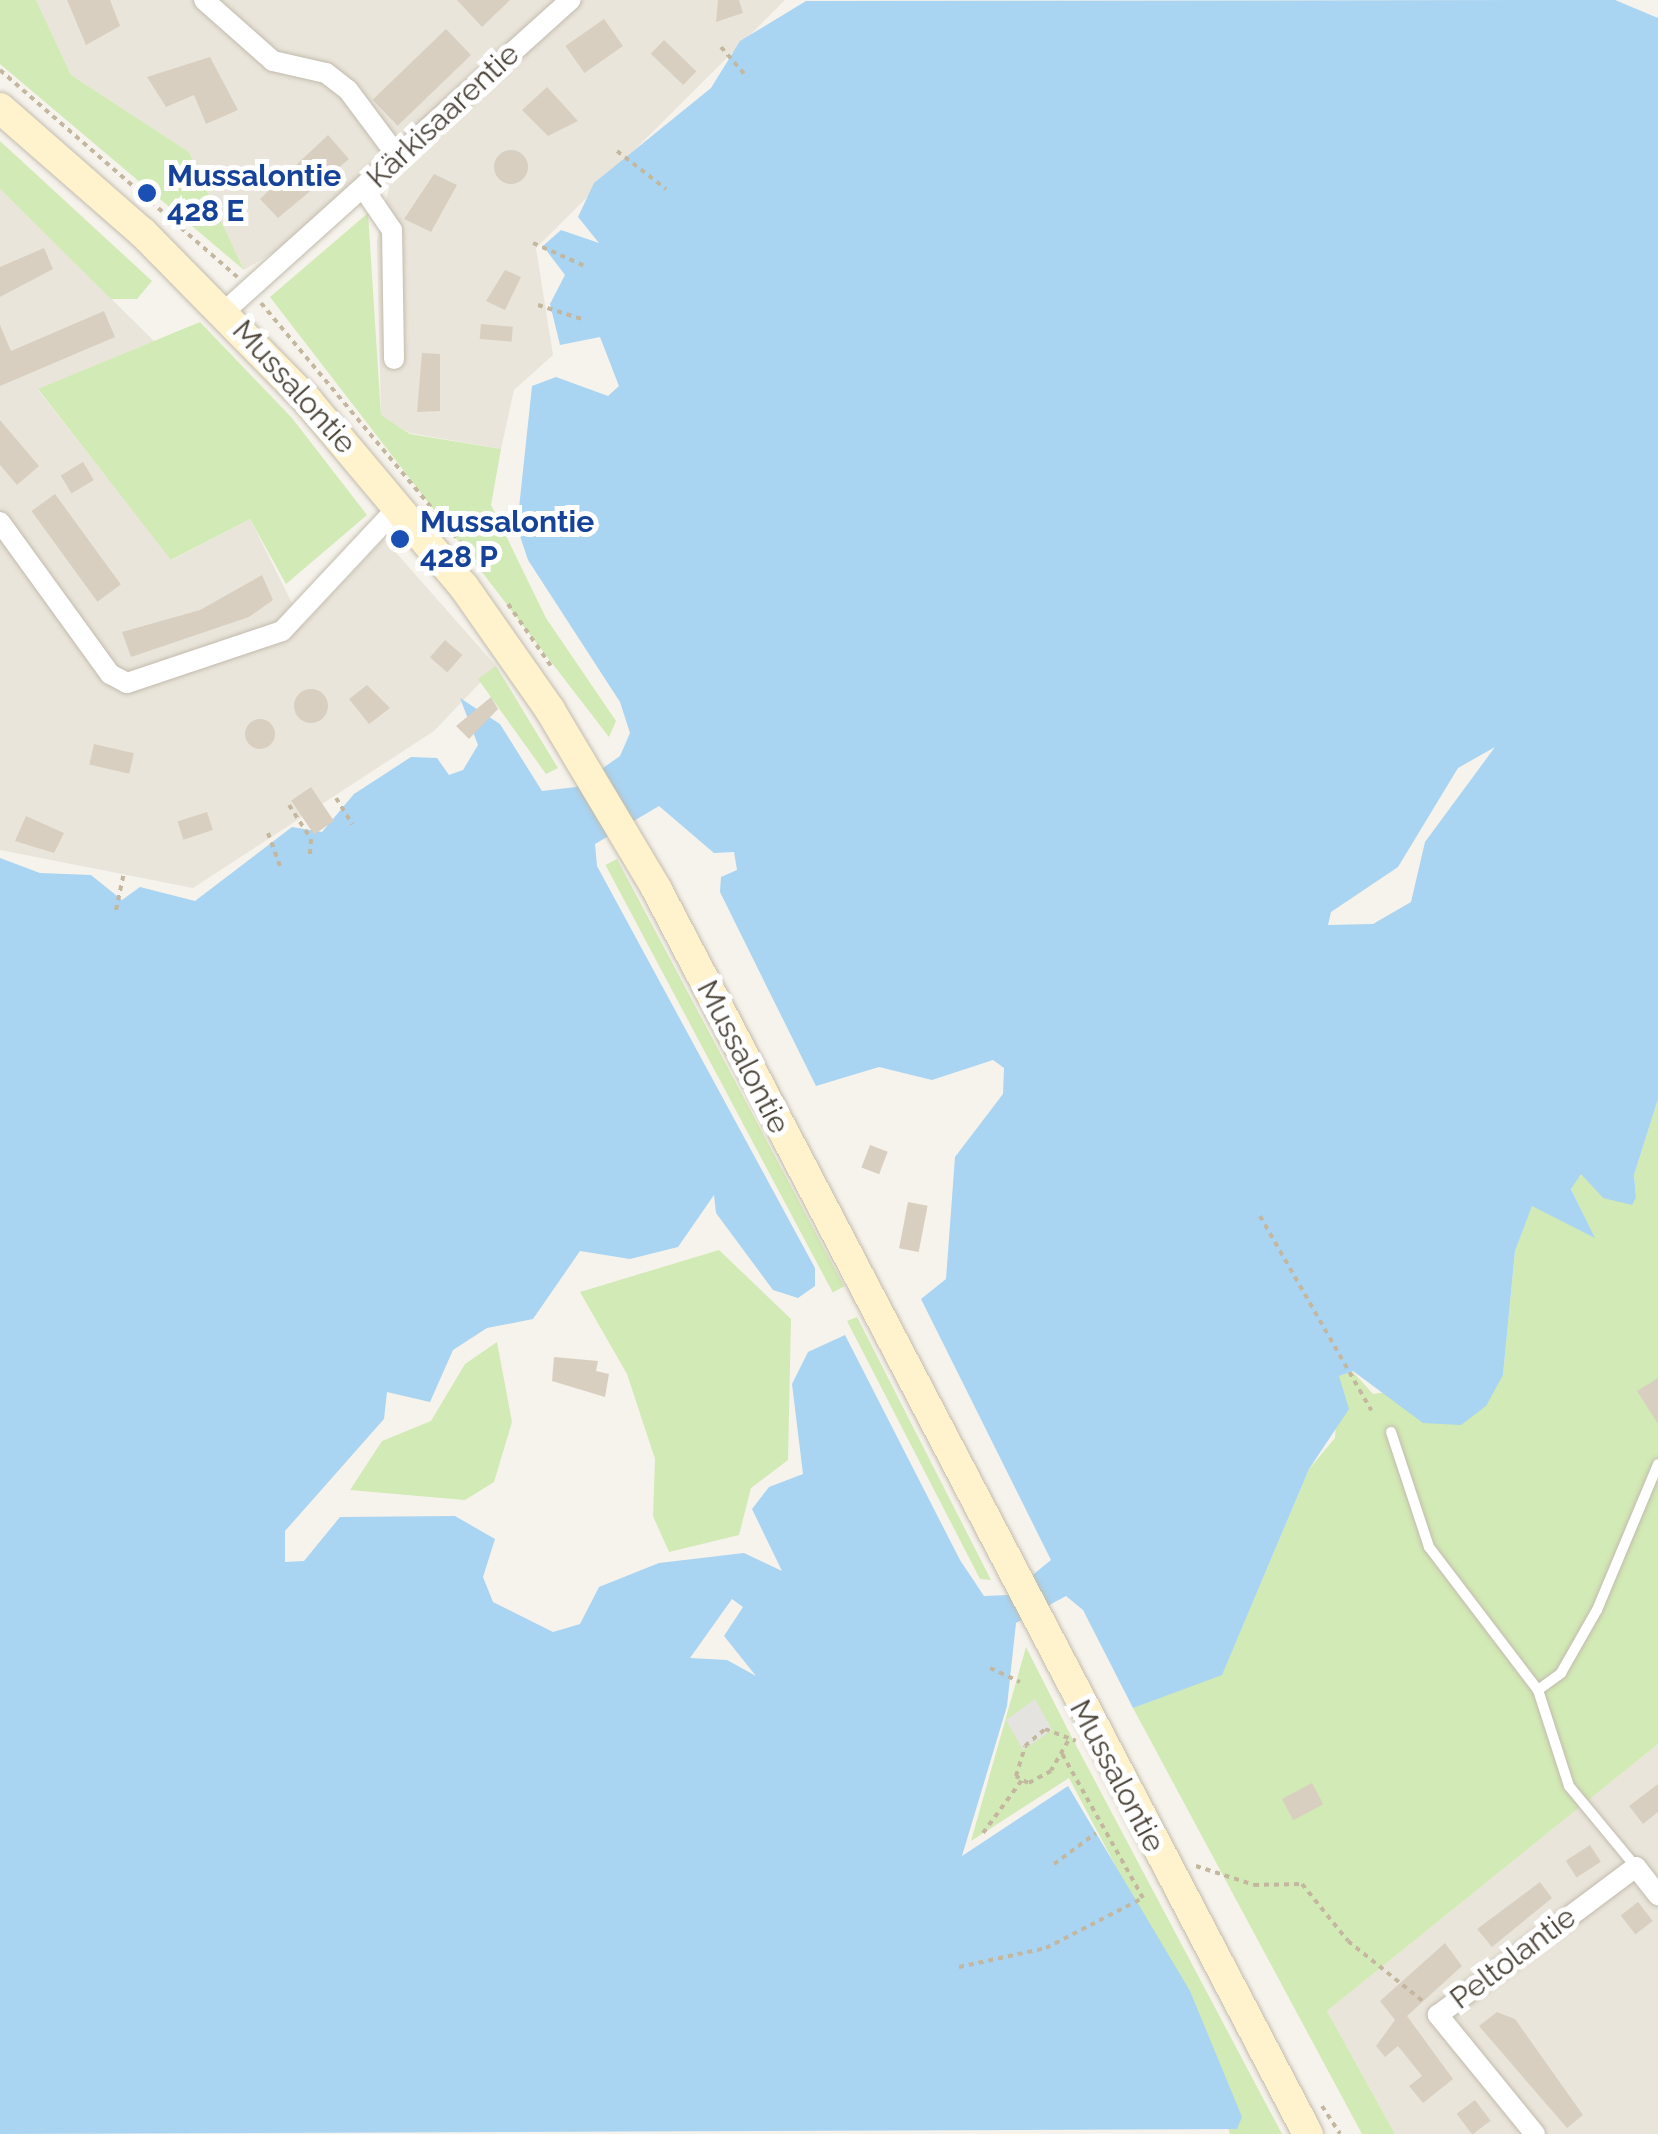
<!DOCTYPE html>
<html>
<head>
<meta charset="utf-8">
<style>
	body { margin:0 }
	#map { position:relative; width:1658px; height:2134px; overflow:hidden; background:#f6f3ec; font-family:Raleway,sans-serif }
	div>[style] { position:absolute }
	.residential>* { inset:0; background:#eae5da }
	.green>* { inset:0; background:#d2eab5; transform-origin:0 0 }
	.parking>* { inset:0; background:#e5e3e0 }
	.water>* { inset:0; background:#a9d4f2 }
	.building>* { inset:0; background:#d8cfc1; transform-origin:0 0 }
	.round { border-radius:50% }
	.path>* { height:4px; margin-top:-2px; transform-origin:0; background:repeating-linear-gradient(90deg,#c4b79f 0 5px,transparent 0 10px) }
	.roads { filter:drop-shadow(0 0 2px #c2bbae) drop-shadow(0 0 2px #c2bbae) }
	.service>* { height:10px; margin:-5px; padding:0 5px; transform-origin:5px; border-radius:5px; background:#fff }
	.minor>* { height:20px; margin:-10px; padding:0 10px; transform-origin:10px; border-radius:10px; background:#fff }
	.secondary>* { height:30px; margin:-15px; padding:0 15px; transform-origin:15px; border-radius:15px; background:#fff3cd }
	.dots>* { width:28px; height:28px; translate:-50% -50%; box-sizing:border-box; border:5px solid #fff; border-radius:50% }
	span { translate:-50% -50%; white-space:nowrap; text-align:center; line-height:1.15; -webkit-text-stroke:10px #fff; paint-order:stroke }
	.street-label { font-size:30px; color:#4b4439 }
	.transit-label { font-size:30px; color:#164399; font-weight:700 }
	.left { translate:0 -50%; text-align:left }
</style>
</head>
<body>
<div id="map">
	<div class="residential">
		<i style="clip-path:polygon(36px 0,785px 0,536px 248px,553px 355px,514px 390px,501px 449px,410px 433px,381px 416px,377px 240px,390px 183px,244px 270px,189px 152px,71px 75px)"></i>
		<i style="clip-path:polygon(0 189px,154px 341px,38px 390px,172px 560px,250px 519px,303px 625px,384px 539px,496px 666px,434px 731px,193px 888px,0 850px)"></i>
		<i style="clip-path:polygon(1658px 1744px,1658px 2134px,1395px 2134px,1327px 2011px)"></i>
	</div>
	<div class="green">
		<i style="clip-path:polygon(0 0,36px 0,71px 75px,189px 152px,244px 270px,0 64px)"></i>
		<i style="clip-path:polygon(0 141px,152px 281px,137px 299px,111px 299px,0 189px)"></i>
		<i style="clip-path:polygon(368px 213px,381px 415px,410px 434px,501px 449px,491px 505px,546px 618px,616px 721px,609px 737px,270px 297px)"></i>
		<i style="clip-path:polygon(200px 322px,292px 418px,367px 515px,286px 584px,250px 519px,171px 560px,38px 389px)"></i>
		<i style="clip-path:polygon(496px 666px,558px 768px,546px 774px,478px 679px)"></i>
		<i style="left:617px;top:859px;width:484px;height:13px;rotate:62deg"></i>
		<i style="clip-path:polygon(1658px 1099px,1658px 1744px,1327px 2011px,1395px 2134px,1362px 2134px,1133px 1708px,1222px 1674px,1309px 1469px,1335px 1438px,1339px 1376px,1352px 1371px,1373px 1394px,1503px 1375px,1515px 1251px,1532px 1205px,1594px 1237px,1571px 1188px,1581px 1173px,1603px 1198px,1636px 1197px,1634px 1175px)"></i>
		<i style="clip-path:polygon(719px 1250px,791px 1319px,788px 1460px,751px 1488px,739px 1535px,669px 1552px,653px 1516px,655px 1459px,627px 1374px,580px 1292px)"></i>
		<i style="clip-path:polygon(857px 1317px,991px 1580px,980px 1579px,847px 1321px)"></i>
		<i style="clip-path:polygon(497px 1342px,512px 1422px,494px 1482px,465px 1500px,350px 1490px,382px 1441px,431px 1421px,465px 1364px)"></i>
		<i style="clip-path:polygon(1026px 1647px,1069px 1732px,1282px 2134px,1230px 2134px,1195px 2016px,1069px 1778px,971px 1841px)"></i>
	</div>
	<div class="parking">
		<i style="clip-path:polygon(1035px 1699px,1052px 1730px,1023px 1750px,1006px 1720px)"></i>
	</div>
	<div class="water">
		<i style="clip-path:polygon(evenodd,1615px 0,1658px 18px,1658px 1099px,1634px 1175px,1636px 1197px,1632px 1205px,1603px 1198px,1581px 1174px,1571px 1189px,1595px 1238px,1532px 1206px,1515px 1251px,1503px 1375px,1486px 1406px,1461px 1425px,1423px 1423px,1353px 1371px,1339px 1376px,1349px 1409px,1309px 1469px,1222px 1675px,1133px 1708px,1083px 1610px,1066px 1596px,1016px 1623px,1007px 1706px,962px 1856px,1068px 1786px,1190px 1991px,1242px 2117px,1237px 2129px,0 2134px,0 858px,40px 873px,91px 875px,122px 900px,140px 887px,195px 901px,292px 827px,322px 832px,354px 794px,411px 757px,437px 758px,449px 775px,463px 770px,478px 745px,460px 698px,500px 724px,542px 791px,576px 787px,620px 756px,630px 733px,620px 702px,528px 560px,517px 527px,532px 386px,556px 377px,608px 396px,619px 386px,600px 337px,560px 345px,550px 304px,565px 275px,543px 246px,561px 230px,599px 243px,578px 217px,594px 183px,711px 88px,740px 41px,806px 1px,1615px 0,1495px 747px,1425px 842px,1411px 902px,1373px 924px,1328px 925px,1331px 912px,1398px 867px,1458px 768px,1495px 747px,1615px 0,659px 806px,714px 853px,734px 852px,737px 870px,721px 877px,720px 892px,816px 1086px,879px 1067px,932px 1080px,993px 1060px,1004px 1068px,1003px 1094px,955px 1157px,946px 1279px,921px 1299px,1051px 1560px,1008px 1595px,984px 1596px,960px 1560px,845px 1335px,808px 1352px,792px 1384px,803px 1474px,769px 1487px,752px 1509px,782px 1571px,744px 1553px,659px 1563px,599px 1587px,580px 1624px,553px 1632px,493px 1602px,483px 1577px,495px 1539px,455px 1516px,340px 1517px,304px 1561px,285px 1562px,285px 1531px,384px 1419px,387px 1392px,430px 1402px,453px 1350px,487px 1328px,533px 1319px,580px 1251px,630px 1259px,678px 1247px,714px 1195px,716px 1213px,773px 1290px,798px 1298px,815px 1286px,815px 1268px,597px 866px,595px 844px,659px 806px,1615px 0,732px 1599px,743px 1607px,724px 1636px,756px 1676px,727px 1660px,690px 1658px,732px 1599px)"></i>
	</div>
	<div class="building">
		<i style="clip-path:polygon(67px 0,110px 0,120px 26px,86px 45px)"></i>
		<i style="clip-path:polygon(457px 0,510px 0,482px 27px)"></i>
		<i style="clip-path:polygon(718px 0,739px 0,743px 13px,716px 22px)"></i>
		<i style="left:604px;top:19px;width:33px;height:47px;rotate:55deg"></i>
		<i style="left:446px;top:29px;width:36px;height:102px;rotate:46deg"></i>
		<i style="left:664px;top:40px;width:45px;height:19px;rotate:44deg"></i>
		<i style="clip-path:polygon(210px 57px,238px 110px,206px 124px,194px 95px,166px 107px,147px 77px)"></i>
		<i style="clip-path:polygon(547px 87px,578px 121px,548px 136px,522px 110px)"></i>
		<i style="clip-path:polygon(328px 135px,349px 159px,278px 218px,260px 199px)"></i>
		<i class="round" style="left:494px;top:150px;width:34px;height:34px"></i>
		<i style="clip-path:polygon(434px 174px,457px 185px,431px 232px,404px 219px)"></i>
		<i style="clip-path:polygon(44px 248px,53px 269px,0 297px,0 267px)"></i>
		<i style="clip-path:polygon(505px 270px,521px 277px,505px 310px,486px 301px)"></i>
		<i style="clip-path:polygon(104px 311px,115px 337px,0 386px,0 325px,11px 351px)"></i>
		<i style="left:481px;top:324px;width:32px;height:15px;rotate:5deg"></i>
		<i style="clip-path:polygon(422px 353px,440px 354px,440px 411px,417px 412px)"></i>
		<i style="clip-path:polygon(0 420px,39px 466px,17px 485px,0 465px)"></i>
		<i style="left:83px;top:462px;width:21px;height:26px;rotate:59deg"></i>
		<i style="left:55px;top:494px;width:112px;height:29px;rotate:54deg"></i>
		<i style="clip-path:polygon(262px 575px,273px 600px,249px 617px,131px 657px,122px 632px,200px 610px)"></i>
		<i style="left:445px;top:640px;width:23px;height:23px;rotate:41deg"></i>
		<i style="clip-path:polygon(367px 685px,390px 708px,369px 724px,349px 699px)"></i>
		<i class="round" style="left:294px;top:689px;width:34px;height:34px"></i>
		<i style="clip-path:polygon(491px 697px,498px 709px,469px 739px,456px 726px)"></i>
		<i class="round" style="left:245px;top:719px;width:30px;height:30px"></i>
		<i style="left:94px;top:744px;width:41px;height:21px;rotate:13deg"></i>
		<i style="left:311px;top:787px;width:41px;height:24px;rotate:56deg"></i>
		<i style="left:207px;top:812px;width:19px;height:31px;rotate:72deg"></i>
		<i style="clip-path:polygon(26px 816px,64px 833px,54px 853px,15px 841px)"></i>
		<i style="left:870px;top:1145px;width:19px;height:24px;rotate:21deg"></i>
		<i style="left:908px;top:1202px;width:20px;height:47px;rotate:11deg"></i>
		<i style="clip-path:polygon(554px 1357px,598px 1361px,596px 1371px,609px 1374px,605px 1397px,552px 1381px)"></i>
		<i style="clip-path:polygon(1658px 1378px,1658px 1424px,1637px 1391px)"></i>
		<i style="left:1312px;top:1783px;width:24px;height:34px;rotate:62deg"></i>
		<i style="clip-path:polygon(1658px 1784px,1658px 1812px,1643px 1824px,1629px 1806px)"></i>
		<i style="left:1590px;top:1845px;width:20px;height:29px;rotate:57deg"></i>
		<i style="clip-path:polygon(1540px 1882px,1552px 1898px,1492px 1947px,1477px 1929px)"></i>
		<i style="left:1638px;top:1902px;width:24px;height:22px;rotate:52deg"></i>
		<i style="clip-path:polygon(1445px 1943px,1462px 1966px,1407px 2016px,1453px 2079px,1423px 2103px,1409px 2086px,1422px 2076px,1398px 2046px,1385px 2057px,1376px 2046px,1395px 2020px,1380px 2001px)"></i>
		<i style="clip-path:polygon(1497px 2012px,1515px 2019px,1583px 2115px,1567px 2128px,1479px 2026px)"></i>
		<i style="left:1475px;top:2100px;width:26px;height:23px;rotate:53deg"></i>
	</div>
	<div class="path">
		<i style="left:721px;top:47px;width:40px;rotate:49deg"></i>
		<i style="left:0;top:70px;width:315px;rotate:41.1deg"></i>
		<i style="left:617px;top:151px;width:62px;rotate:37.8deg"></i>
		<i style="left:533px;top:243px;width:57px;rotate:23.9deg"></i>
		<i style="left:261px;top:303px;width:350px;rotate:50.2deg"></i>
		<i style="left:538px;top:305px;width:46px;rotate:17.7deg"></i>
		<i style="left:508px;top:604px;width:75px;rotate:55.3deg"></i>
		<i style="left:336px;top:798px;width:31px;rotate:58deg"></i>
		<i style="left:289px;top:805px;width:40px;rotate:57.1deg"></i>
		<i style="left:311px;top:839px;width:16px;rotate:94deg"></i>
		<i style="left:268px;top:833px;width:37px;rotate:70deg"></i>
		<i style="left:116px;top:910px;width:39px;rotate:-78deg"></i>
		<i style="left:1260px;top:1216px;width:224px;rotate:60.2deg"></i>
		<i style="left:990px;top:1668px;width:33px;rotate:25deg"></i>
		<i style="left:1068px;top:1741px;width:34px;rotate:120deg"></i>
		<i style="left:1051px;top:1771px;width:26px;rotate:152deg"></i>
		<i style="left:1028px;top:1783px;width:14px;rotate:-150deg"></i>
		<i style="left:1016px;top:1776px;width:31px;rotate:-73deg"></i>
		<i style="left:1025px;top:1746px;width:26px;rotate:-40deg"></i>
		<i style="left:1045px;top:1729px;width:33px;rotate:21deg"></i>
		<i style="left:983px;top:1833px;width:66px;rotate:-53.7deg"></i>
		<i style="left:1054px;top:1864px;width:52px;rotate:-36.4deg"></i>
		<i style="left:1196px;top:1866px;width:61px;rotate:18.1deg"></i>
		<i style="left:1254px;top:1885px;width:48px;rotate:-1.2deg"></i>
		<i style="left:1302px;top:1884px;width:73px;rotate:51.1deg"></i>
		<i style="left:1348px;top:1941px;width:97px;rotate:38.8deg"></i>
		<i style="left:959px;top:1967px;width:89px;rotate:-12.3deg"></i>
		<i style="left:1046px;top:1948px;width:109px;rotate:-27.3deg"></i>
		<i style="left:1143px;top:1898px;width:167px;rotate:-119.3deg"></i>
		<i style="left:1322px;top:2106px;width:33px;rotate:57deg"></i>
	</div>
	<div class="roads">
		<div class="service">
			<i style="left:1391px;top:1432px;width:121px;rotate:71.7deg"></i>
			<i style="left:1429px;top:1547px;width:180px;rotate:52.7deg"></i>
			<i style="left:1636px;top:1867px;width:105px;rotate:-129.6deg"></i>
			<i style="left:1569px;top:1786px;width:101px;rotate:-107.9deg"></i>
			<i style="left:1538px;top:1690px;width:29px;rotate:-36deg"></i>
			<i style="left:1561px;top:1673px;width:73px;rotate:-60.3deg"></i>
			<i style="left:1597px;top:1610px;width:158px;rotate:-67.3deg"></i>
		</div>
		<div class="minor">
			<i style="left:204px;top:0;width:92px;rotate:41.5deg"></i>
			<i style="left:273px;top:61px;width:54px;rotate:12.8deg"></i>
			<i style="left:326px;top:73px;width:28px;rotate:38deg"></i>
			<i style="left:348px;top:90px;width:84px;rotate:53.3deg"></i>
			<i style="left:364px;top:189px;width:50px;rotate:55.7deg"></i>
			<i style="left:392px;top:230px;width:129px;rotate:89.1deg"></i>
			<i style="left:225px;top:311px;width:465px;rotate:-42deg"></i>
			<i style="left:0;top:522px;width:188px;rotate:54.1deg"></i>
			<i style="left:110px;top:674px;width:19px;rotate:28deg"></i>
			<i style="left:127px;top:683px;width:163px;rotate:-18.5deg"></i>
			<i style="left:282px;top:631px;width:171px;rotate:-46.9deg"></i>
			<i style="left:1535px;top:2134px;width:154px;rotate:-129.2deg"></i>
			<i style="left:1438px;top:2015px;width:247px;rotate:-36.8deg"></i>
			<i style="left:1636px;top:1867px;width:36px;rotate:52deg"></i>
		</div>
		<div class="secondary">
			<i style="left:0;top:108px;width:190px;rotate:41.2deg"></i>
			<i style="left:143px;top:233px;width:234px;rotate:45.5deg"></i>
			<i style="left:307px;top:400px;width:244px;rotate:50deg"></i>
			<i style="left:464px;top:587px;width:150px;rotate:55deg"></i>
			<i style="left:550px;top:710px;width:207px;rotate:59.2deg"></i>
			<i style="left:656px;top:888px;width:1406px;rotate:62.38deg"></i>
		</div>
	</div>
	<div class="dots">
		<i style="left:147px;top:193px;background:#1a4fb4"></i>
		<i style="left:400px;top:539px;background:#1a4fb4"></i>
	</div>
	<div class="street-label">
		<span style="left:443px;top:116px;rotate:-43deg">Kärkisaarentie</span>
		<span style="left:294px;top:387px;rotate:48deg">Mussalontie</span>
		<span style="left:743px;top:1057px;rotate:63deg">Mussalontie</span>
		<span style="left:1117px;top:1776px;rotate:62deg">Mussalontie</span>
		<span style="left:1513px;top:1958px;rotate:-37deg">Peltolantie</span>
	</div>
	<div class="transit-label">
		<span class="left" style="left:167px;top:193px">Mussalontie<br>428 E</span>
		<span class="left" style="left:420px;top:539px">Mussalontie<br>428 P</span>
	</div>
</div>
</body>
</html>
